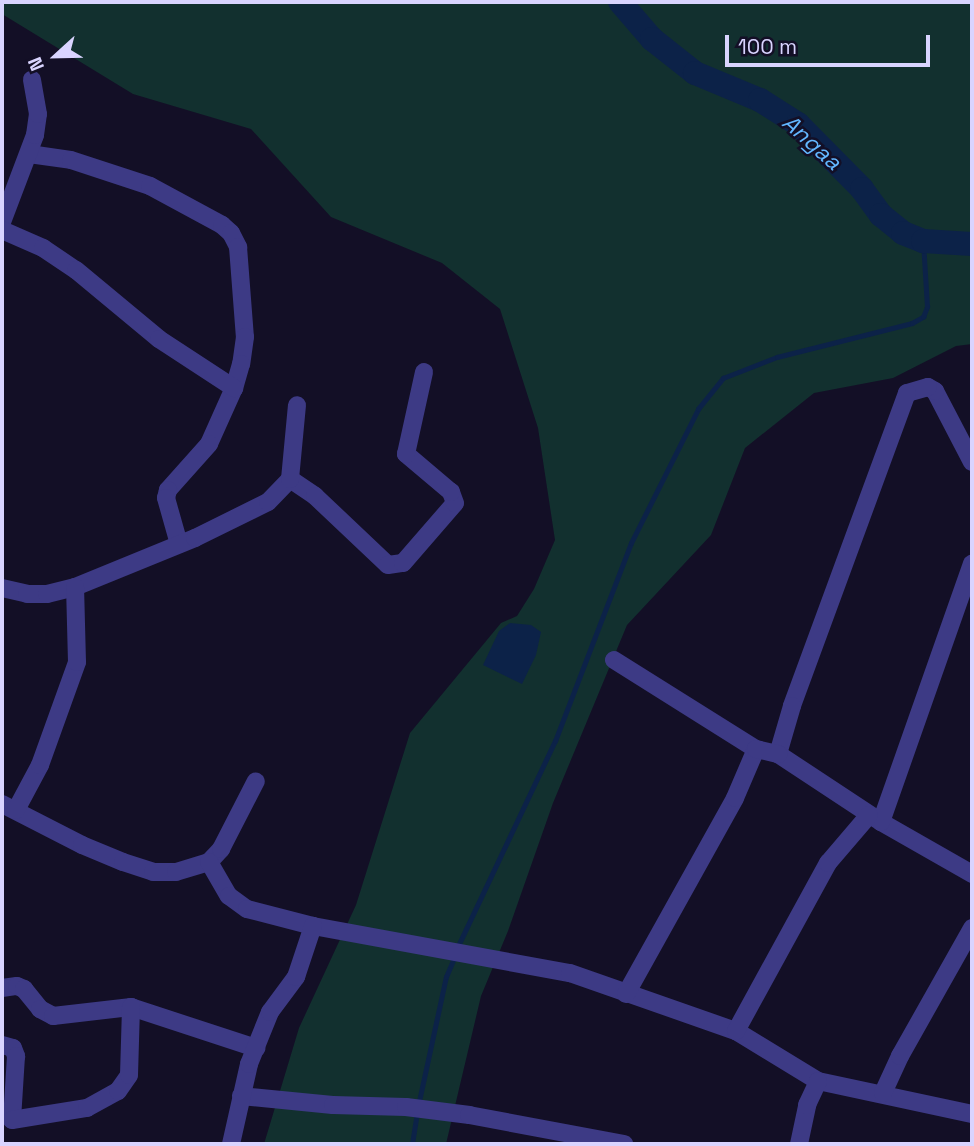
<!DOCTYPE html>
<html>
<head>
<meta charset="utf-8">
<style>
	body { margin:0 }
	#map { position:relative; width:974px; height:1146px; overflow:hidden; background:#130f26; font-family:"Space Grotesk",sans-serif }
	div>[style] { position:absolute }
	.green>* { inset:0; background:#12302f }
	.water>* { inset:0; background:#0c2248 }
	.stream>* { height:4.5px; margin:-2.25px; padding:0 2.25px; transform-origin:2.25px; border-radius:2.25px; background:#0c2248 }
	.river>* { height:24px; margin:-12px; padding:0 12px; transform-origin:12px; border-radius:12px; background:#0c2248 }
	.minor>* { height:18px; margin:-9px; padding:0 9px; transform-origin:9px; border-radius:9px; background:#3d3a85 }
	span { translate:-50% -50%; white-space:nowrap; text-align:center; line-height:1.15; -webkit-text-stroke:5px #130f26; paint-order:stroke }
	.water-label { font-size:23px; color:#62b6ff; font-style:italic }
	.frame { position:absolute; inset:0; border:4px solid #d9d4ff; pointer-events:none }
	.north { position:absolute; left:21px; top:21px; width:70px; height:70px; -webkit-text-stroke:5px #130f26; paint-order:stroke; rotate:248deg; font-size:19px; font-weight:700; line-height:28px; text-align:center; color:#d9d4ff }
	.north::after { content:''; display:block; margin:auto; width:24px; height:32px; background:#d9d4ff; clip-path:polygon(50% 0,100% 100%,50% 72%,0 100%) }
	.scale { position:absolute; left:725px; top:35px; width:205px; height:32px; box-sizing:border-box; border:4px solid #d9d4ff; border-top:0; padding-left:9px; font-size:21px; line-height:24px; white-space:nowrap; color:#d9d4ff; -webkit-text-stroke:5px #130f26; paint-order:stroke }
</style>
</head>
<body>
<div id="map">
	<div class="green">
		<i style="clip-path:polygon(2px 2px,972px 2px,972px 344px,956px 346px,893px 378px,814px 393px,745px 448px,711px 535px,627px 625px,553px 803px,508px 931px,481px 996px,446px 1144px,264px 1144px,299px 1028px,356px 905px,410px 733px,501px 623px,517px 616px,534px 589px,555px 540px,538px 428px,500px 309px,442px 263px,331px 217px,251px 129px,133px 94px,2px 14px)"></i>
	</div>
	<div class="water">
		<i style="clip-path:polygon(510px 623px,531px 625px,541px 632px,536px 655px,522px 684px,483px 665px,499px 631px)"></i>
	</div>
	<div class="stream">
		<i style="left:458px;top:946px;width:227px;rotate:-64.7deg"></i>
		<i style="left:555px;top:741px;width:212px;rotate:-69deg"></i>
		<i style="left:631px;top:543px;width:150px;rotate:-63.4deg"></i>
		<i style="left:698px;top:409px;width:40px;rotate:-51deg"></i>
		<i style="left:723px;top:378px;width:58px;rotate:-21.3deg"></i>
		<i style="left:777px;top:357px;width:139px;rotate:-14.1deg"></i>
		<i style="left:912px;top:323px;width:13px;rotate:-29deg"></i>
		<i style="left:923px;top:317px;width:11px;rotate:-68deg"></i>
		<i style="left:927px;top:307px;width:66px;rotate:-93.5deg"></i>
		<i style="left:418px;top:1106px;width:132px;rotate:-77.8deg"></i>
		<i style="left:446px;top:977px;width:21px;rotate:-67deg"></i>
		<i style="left:412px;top:1144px;width:30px;rotate:-81deg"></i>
	</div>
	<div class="river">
		<i style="left:620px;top:2px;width:49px;rotate:49.1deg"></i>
		<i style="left:652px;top:39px;width:55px;rotate:38.3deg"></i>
		<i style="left:695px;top:73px;width:70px;rotate:22.6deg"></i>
		<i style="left:760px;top:100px;width:45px;rotate:32.3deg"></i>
		<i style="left:798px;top:124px;width:91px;rotate:45.4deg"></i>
		<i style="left:862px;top:189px;width:32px;rotate:54deg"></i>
		<i style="left:881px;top:215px;width:28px;rotate:39deg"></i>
		<i style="left:903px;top:233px;width:22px;rotate:22deg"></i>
		<i style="left:923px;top:241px;width:49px;rotate:3.5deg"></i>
	</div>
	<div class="minor">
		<i style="left:29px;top:154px;width:42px;rotate:8.1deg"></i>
		<i style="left:71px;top:160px;width:83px;rotate:18.2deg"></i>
		<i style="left:150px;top:186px;width:82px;rotate:28.4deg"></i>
		<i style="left:222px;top:225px;width:12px;rotate:42deg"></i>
		<i style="left:231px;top:233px;width:16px;rotate:63deg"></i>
		<i style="left:238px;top:247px;width:90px;rotate:85.6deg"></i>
		<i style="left:245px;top:337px;width:27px;rotate:98deg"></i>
		<i style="left:241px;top:364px;width:25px;rotate:106deg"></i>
		<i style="left:234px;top:388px;width:61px;rotate:114.1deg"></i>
		<i style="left:209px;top:444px;width:62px;rotate:131.7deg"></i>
		<i style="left:168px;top:490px;width:8px;rotate:104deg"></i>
		<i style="left:166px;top:498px;width:48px;rotate:74.2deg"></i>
		<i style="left:2px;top:222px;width:93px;rotate:-69.2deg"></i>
		<i style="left:35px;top:135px;width:21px;rotate:-82deg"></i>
		<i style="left:38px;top:114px;width:35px;rotate:-100deg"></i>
		<i style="left:2px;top:230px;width:45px;rotate:23.7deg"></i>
		<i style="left:43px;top:248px;width:40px;rotate:34deg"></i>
		<i style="left:76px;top:270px;width:108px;rotate:39.7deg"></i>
		<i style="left:159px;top:339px;width:90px;rotate:33.2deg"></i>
		<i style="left:972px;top:462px;width:80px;rotate:-117.5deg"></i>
		<i style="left:935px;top:391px;width:8px;rotate:-150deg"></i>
		<i style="left:928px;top:387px;width:22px;rotate:164deg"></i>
		<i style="left:907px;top:393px;width:333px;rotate:110.2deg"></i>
		<i style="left:792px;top:706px;width:50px;rotate:106.3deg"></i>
		<i style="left:778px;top:754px;width:123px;rotate:33.4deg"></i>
		<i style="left:881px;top:822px;width:105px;rotate:29.7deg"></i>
		<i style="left:290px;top:479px;width:30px;rotate:34deg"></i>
		<i style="left:315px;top:496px;width:100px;rotate:43.4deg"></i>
		<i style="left:388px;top:565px;width:15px;rotate:-8deg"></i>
		<i style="left:403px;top:563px;width:79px;rotate:-49.1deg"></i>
		<i style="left:455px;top:503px;width:12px;rotate:-110deg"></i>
		<i style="left:451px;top:492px;width:59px;rotate:-139.8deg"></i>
		<i style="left:406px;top:454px;width:84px;rotate:-77.6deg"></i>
		<i style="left:2px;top:588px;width:26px;rotate:13deg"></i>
		<i style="left:27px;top:594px;width:20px"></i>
		<i style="left:47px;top:594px;width:29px;rotate:-14deg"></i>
		<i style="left:75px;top:587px;width:130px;rotate:-22.2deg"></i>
		<i style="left:195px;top:538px;width:81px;rotate:-26.3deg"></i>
		<i style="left:268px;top:502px;width:32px;rotate:-46deg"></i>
		<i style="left:290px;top:479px;width:74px;rotate:-84.6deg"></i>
		<i style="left:614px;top:660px;width:168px;rotate:32.1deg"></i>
		<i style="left:2px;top:804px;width:90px;rotate:27.1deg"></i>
		<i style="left:82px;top:845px;width:44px;rotate:22.5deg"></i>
		<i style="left:123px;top:862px;width:32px;rotate:18deg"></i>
		<i style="left:153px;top:872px;width:23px"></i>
		<i style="left:176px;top:872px;width:34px;rotate:-17deg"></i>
		<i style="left:209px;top:862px;width:18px;rotate:-47deg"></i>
		<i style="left:221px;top:849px;width:76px;rotate:-62.8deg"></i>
		<i style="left:16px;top:810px;width:51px;rotate:-61.9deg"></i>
		<i style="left:40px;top:765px;width:109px;rotate:-70.2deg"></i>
		<i style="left:77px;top:662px;width:75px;rotate:-91.5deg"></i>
		<i style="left:881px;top:822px;width:274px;rotate:-70.6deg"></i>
		<i style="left:209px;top:862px;width:39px;rotate:60deg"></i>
		<i style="left:229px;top:896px;width:22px;rotate:36deg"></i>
		<i style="left:247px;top:909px;width:68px;rotate:14.4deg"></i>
		<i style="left:313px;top:926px;width:261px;rotate:10.4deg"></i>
		<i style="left:570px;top:973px;width:176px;rotate:19.3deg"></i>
		<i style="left:736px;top:1031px;width:96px;rotate:31.4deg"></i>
		<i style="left:818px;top:1081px;width:157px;rotate:12.1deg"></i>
		<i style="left:2px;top:988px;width:15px;rotate:-8deg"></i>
		<i style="left:17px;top:986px;width:8px;rotate:23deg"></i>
		<i style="left:24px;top:989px;width:26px;rotate:51deg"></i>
		<i style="left:40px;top:1009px;width:15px;rotate:28deg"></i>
		<i style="left:53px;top:1016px;width:79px;rotate:-6.6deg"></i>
		<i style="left:131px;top:1007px;width:132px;rotate:18.2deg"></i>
		<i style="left:626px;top:994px;width:224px;rotate:-60.9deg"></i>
		<i style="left:735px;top:798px;width:53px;rotate:-66.8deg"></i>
		<i style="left:756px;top:749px;width:23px;rotate:13deg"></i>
		<i style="left:736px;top:1031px;width:192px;rotate:-61.3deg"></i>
		<i style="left:828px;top:863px;width:63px;rotate:-49.5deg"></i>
		<i style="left:2px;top:1045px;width:11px;rotate:15deg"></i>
		<i style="left:13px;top:1048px;width:9px;rotate:69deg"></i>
		<i style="left:16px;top:1056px;width:64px;rotate:93.6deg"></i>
		<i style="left:12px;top:1120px;width:76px;rotate:-9.1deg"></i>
		<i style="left:87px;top:1108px;width:35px;rotate:-29deg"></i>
		<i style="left:118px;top:1091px;width:19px;rotate:-55deg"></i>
		<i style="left:129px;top:1075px;width:68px;rotate:-88.3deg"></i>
		<i style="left:883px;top:1093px;width:41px;rotate:-65.3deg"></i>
		<i style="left:900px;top:1056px;width:147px;rotate:-60.6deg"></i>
		<i style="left:241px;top:1096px;width:92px;rotate:5.6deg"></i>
		<i style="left:333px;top:1105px;width:73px;rotate:1.6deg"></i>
		<i style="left:406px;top:1107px;width:64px;rotate:7.2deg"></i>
		<i style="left:469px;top:1115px;width:158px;rotate:10.6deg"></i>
		<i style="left:231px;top:1144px;width:82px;rotate:-77.3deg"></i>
		<i style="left:249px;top:1064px;width:56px;rotate:-68deg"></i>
		<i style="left:270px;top:1012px;width:44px;rotate:-53.4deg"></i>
		<i style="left:296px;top:977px;width:54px;rotate:-71.6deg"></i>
		<i style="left:799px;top:1144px;width:40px;rotate:-78deg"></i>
		<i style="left:807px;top:1105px;width:26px;rotate:-65deg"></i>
	</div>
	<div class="water-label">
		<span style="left:812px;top:142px;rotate:42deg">Angaa</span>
	</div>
	<div class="frame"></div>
	<div class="north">N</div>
	<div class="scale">100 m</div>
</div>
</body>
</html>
